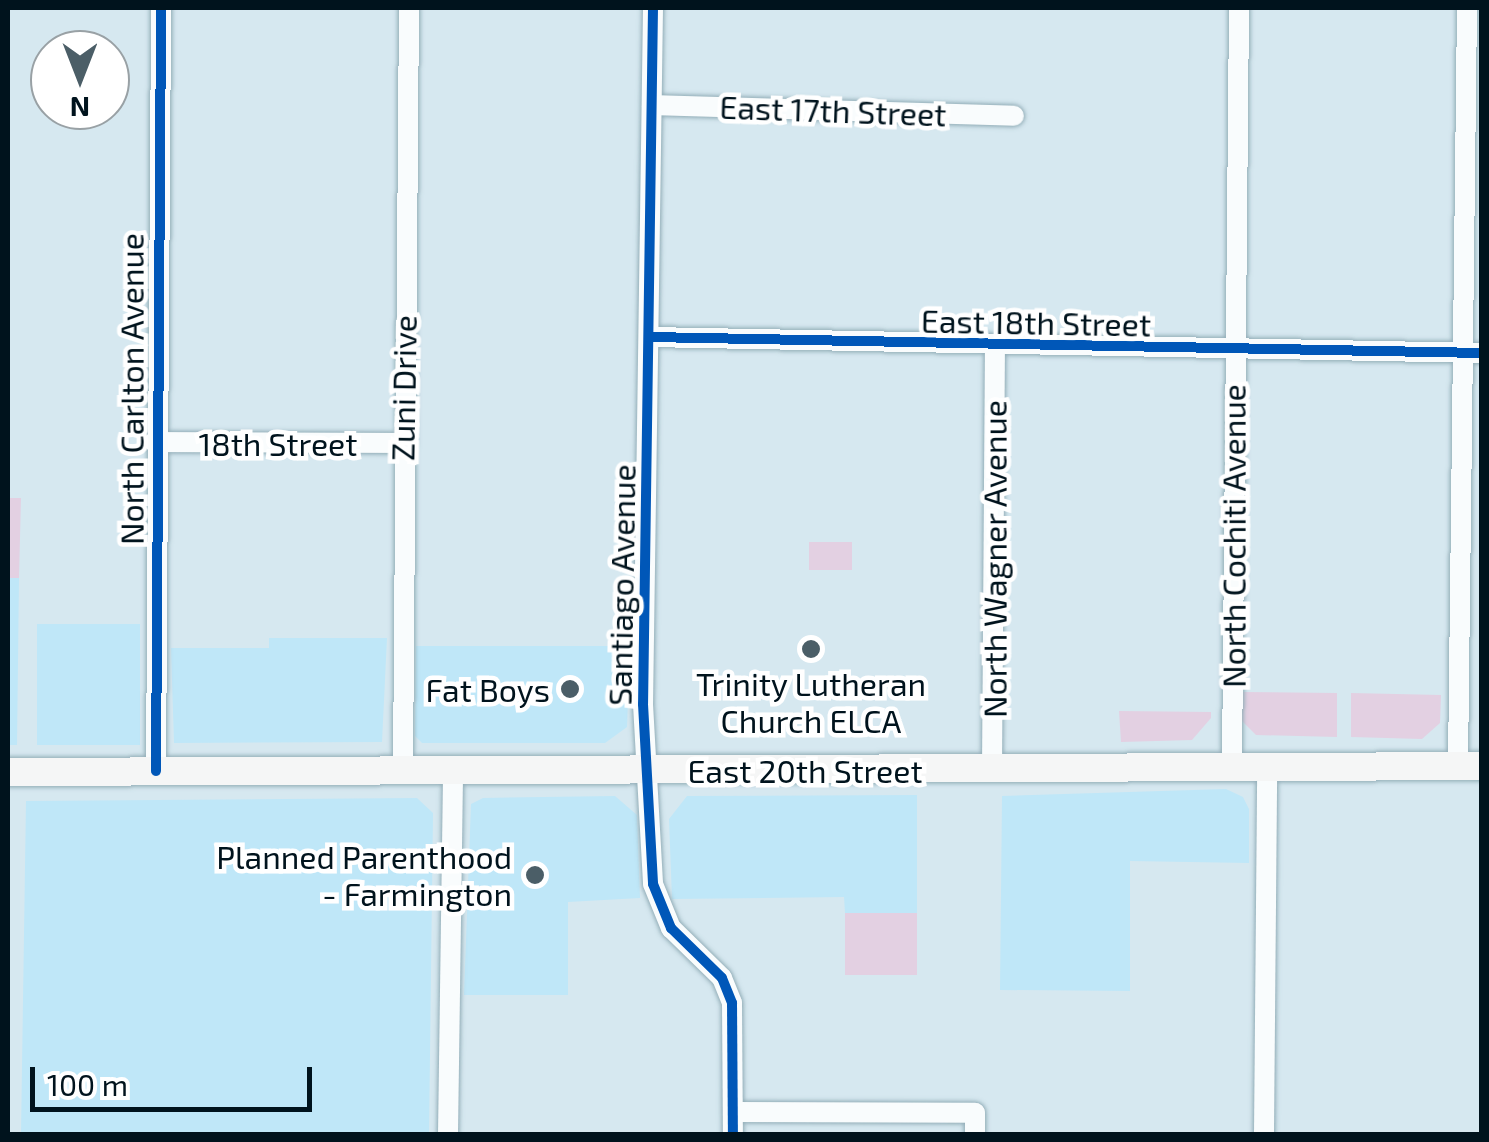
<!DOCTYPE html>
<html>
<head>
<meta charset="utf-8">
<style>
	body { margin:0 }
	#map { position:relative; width:1489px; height:1142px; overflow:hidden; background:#d6e8f0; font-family:"Exo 2",sans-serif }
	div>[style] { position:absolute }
	.built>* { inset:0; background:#bfe7f8; transform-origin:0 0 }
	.green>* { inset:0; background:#e3d0e2; transform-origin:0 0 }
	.roads { filter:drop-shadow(0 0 2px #93aeb8) drop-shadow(0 0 2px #93aeb8) }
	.minor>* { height:20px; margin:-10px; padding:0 10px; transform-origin:10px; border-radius:10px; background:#f9fcfd }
	.secondary>* { height:28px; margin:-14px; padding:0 14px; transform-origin:14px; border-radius:14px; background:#f5f6f6 }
	.cycleway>* { height:10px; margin:-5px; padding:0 5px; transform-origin:5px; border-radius:5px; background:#0057b8 }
	.dots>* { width:28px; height:28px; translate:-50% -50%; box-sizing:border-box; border:5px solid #fff; border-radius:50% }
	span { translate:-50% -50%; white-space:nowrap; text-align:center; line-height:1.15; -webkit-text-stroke:9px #fff; paint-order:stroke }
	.street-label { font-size:32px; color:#00131d }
	.poi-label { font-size:32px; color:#00131d }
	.right { translate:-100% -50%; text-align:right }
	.frame { position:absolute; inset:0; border:10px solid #00131d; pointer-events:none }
	.north { position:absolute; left:30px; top:30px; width:100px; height:100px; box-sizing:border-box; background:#fff; border:2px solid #99a1a5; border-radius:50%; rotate:180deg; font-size:28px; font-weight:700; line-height:40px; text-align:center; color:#00131d }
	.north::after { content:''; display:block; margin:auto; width:35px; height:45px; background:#4b5e67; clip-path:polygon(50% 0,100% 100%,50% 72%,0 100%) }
	.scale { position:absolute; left:30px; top:1067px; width:282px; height:45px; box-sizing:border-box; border:5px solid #00131d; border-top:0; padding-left:12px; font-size:30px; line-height:35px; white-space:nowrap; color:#00131d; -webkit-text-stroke:8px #fff; paint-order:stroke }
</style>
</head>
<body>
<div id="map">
	<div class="built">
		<i style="clip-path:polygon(8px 578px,19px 578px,17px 745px,8px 745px)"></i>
		<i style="left:37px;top:624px;width:103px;height:121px"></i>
		<i style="clip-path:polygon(269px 638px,387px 638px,382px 742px,174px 743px,171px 648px,269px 648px)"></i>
		<i style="clip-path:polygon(416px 646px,630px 646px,627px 727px,605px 743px,422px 743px,415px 736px)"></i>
		<i style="clip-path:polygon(1226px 789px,1243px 797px,1249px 809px,1249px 863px,1130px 861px,1130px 991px,1000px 990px,1002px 796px)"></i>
		<i style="clip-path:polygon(917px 795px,917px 913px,845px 913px,844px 897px,672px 899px,669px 819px,687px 796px)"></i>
		<i style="clip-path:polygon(615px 796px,637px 815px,640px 898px,568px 902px,568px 995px,464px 995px,471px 804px,483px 798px)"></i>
		<i style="clip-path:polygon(417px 798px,433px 813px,429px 1134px,21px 1134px,26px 801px)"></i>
	</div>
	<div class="green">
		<i style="clip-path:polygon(8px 498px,21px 498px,19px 578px,8px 578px)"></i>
		<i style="left:809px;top:542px;width:43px;height:28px"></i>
		<i style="clip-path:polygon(1241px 692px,1337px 693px,1337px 737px,1256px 735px,1242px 721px)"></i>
		<i style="clip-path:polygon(1351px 693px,1441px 695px,1440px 723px,1422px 739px,1351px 737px)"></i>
		<i style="clip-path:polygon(1119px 711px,1211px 712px,1211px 718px,1192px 740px,1121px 742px)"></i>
		<i style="left:845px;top:913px;width:72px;height:62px"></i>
	</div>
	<div class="roads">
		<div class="minor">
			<i style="left:653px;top:8px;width:696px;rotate:90.82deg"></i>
			<i style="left:643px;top:704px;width:180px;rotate:86.8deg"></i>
			<i style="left:653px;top:884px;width:48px;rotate:67.8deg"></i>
			<i style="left:671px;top:928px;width:71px;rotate:44.4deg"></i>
			<i style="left:722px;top:978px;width:27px;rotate:68deg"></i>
			<i style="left:732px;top:1003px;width:131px;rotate:89.6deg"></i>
			<i style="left:652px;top:105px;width:362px;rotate:1.7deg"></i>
			<i style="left:649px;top:337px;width:833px;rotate:1.1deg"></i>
			<i style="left:154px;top:442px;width:248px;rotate:0.2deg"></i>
			<i style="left:1232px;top:764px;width:756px;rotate:-89.47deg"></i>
			<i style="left:1458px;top:765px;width:757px;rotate:-89.32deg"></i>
			<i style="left:403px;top:769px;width:761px;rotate:-89.55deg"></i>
			<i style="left:992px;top:770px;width:423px;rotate:-89.6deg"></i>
			<i style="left:156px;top:771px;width:763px;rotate:-89.62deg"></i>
			<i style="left:733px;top:1112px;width:242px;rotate:0.2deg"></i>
			<i style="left:975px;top:1113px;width:21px;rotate:90deg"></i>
			<i style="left:448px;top:1134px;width:365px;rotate:-89.2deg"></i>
			<i style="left:1264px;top:1134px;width:371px;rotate:-89.5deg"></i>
		</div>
		<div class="secondary">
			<i style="left:8px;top:772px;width:1474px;rotate:-0.23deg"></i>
		</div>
	</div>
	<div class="cycleway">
		<i style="left:653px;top:8px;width:696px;rotate:90.82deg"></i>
		<i style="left:643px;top:704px;width:180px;rotate:86.8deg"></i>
		<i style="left:653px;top:884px;width:48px;rotate:67.8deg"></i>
		<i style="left:671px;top:928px;width:71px;rotate:44.4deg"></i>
		<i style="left:722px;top:978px;width:27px;rotate:68deg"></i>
		<i style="left:732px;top:1003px;width:131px;rotate:89.6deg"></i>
		<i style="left:649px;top:337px;width:833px;rotate:1.1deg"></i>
		<i style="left:156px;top:771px;width:763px;rotate:-89.62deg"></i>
	</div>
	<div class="dots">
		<i style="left:811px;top:649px;background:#4b5e67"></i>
		<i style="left:570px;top:689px;background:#4b5e67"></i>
		<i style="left:535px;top:875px;background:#4b5e67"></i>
	</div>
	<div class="street-label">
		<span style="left:833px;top:110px;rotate:2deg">East 17th Street</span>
		<span style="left:1036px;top:322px;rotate:1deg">East 18th Street</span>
		<span style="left:403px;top:388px;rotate:-89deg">Zuni Drive</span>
		<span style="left:131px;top:389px;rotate:-90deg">North Carlton Avenue</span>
		<span style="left:278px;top:443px">18th Street</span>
		<span style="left:1233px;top:536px;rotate:-90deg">North Cochiti Avenue</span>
		<span style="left:994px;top:559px;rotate:-90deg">North Wagner Avenue</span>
		<span style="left:621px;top:585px;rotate:-89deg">Santiago Avenue</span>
		<span style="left:805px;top:770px">East 20th Street</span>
	</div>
	<div class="poi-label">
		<span style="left:811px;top:702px">Trinity Lutheran<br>Church ELCA</span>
		<span class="right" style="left:550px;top:689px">Fat Boys</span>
		<span class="right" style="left:512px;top:875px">Planned Parenthood<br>- Farmington</span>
	</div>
	<div class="frame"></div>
	<div class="north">N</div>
	<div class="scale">100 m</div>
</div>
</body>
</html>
